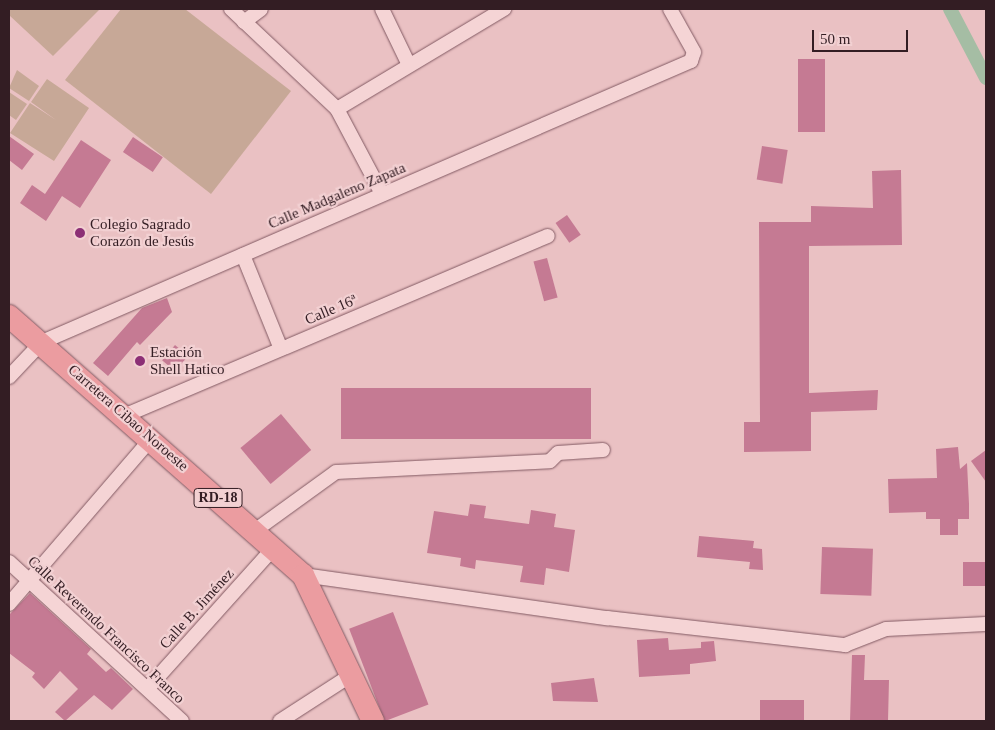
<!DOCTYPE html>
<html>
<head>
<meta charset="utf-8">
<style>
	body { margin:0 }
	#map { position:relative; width:995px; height:730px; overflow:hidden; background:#eac1c3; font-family:Georgia,serif }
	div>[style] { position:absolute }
	.green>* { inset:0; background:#c7a897 }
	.canal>* { height:14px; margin:-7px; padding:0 7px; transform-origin:7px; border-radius:7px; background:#a5bda4 }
	.building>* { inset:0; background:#c57a93; transform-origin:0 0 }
	.roads { filter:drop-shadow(0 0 1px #825a63) drop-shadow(0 0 1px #825a63) }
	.minor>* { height:14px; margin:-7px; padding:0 7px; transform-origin:7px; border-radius:7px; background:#f5d4d5 }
	.primary>* { height:22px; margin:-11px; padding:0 11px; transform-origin:11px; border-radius:11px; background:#eb9ca0 }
	.dots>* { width:14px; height:14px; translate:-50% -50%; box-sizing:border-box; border:2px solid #f2d0d2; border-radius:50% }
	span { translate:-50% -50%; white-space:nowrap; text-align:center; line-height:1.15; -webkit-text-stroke:4.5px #f2d0d2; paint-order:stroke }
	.shield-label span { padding:1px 4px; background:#f2d0d2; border:1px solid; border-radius:4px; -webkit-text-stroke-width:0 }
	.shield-label { font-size:14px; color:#331d23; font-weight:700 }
	.street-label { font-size:15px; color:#331d23 }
	.poi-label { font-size:15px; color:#331d23 }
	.left { translate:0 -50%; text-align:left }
	.frame { position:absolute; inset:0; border:10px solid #331d23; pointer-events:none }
	.scale { position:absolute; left:812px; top:30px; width:96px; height:22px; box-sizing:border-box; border:2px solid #331d23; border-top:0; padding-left:6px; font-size:15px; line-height:18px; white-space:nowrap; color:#331d23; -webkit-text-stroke:4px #f2d0d2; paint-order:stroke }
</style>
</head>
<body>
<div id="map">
	<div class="green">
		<i style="clip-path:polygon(9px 9px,100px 9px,53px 56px,9px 15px)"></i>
		<i style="clip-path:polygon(121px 9px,185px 9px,291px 91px,211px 194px,65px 80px)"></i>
		<i style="clip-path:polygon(17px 70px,39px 86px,29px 101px,9px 88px)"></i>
		<i style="clip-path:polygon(47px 79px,89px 108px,54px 161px,10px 133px,30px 103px,56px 120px,31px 102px)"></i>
		<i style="clip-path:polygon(9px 92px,27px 104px,16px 120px,9px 115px)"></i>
	</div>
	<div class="canal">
		<i style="left:950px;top:9px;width:78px;rotate:62.4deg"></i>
	</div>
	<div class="building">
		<i style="left:798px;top:59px;width:27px;height:73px"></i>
		<i style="clip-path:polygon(9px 136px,34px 154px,22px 170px,9px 160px)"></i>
		<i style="left:133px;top:137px;width:36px;height:18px;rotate:34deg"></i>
		<i style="clip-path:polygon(81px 140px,111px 160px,80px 208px,62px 196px,46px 221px,20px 203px,32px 185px,45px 194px)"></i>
		<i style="left:762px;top:146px;width:26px;height:34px;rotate:9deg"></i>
		<i style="clip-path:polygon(901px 170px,902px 245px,809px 246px,809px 393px,878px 390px,877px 410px,811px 412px,811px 451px,744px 452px,744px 422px,760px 422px,759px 222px,811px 222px,811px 206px,873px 208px,872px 171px)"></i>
		<i style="left:567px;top:215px;width:24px;height:14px;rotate:55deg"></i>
		<i style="left:547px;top:258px;width:41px;height:14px;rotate:75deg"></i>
		<i style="clip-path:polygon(167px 298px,172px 312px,140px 345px,137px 342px,108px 376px,93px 363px,142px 308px)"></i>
		<i style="left:175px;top:345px;width:17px;height:20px;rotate:40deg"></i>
		<i style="left:591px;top:388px;width:51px;height:250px;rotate:90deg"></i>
		<i style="left:281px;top:414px;width:47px;height:53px;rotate:50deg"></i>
		<i style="clip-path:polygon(958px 447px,960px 469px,967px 463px,969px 504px,969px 519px,958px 519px,958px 535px,940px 535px,940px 519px,926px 519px,926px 512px,889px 513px,888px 479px,937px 478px,936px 449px)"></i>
		<i style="clip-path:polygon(986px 450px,986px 482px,971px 461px)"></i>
		<i style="clip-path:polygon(470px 504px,486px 506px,484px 518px,507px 521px,529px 524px,531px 510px,556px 514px,554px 527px,575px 530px,569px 572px,546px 568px,544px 585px,520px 582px,523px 566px,476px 560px,475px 569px,460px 566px,461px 558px,427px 553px,434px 511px,468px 516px)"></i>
		<i style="clip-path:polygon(699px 536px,754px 541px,753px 548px,762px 549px,763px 570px,749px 569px,750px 562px,697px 557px)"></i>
		<i style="left:822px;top:547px;width:51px;height:47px;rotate:2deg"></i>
		<i style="left:963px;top:562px;width:23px;height:24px"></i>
		<i style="clip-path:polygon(30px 593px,91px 649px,87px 654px,106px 672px,111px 668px,133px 689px,112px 710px,94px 695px,65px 721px,55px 712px,78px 689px,60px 671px,44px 689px,32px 677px,35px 673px,9px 653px,9px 615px)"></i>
		<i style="left:393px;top:612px;width:99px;height:47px;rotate:69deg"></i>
		<i style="clip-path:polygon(668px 638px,669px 650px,701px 648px,701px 642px,714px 641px,716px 661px,690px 664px,690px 674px,639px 677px,637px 640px)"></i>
		<i style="clip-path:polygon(852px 655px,865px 655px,864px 680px,889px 680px,888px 721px,850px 721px)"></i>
		<i style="clip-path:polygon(594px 678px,598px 702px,553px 701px,551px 683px)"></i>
		<i style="left:760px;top:700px;width:44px;height:21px"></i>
	</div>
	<div class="roads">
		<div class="minor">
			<i style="left:231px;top:9px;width:146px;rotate:43.3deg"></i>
			<i style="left:337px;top:109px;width:96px;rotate:62.1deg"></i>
			<i style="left:382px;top:9px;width:60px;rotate:64.3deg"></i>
			<i style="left:244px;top:22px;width:21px;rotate:-37deg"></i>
			<i style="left:337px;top:109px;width:195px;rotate:-30.9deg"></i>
			<i style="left:243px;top:255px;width:101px;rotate:68deg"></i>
			<i style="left:9px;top:377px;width:48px;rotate:-46.7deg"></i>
			<i style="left:42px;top:342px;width:707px;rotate:-23.41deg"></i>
			<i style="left:691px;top:61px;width:9px;rotate:-72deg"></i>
			<i style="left:694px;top:52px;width:49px;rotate:-119.2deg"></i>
			<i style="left:126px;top:415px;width:458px;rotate:-23deg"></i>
			<i style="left:253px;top:532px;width:102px;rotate:-35.9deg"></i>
			<i style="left:336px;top:472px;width:214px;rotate:-2.9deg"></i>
			<i style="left:550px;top:461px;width:11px;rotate:-45deg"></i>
			<i style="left:558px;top:453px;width:45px;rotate:-3.8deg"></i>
			<i style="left:9px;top:562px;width:235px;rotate:42.6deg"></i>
			<i style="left:303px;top:575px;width:307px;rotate:8.1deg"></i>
			<i style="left:607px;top:618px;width:240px;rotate:6.5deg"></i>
			<i style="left:845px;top:645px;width:44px;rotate:-21.3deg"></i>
			<i style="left:886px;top:629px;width:100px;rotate:-2.9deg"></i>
			<i style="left:9px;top:604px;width:219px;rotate:-49.3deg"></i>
			<i style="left:148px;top:688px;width:184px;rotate:-48.1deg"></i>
			<i style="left:280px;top:721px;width:85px;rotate:-32.9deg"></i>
		</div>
		<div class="primary">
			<i style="left:9px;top:316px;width:392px;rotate:41.4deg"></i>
			<i style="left:303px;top:575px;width:162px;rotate:64.4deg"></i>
		</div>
	</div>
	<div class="dots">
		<i style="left:80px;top:233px;background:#8c2f75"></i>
		<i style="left:140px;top:361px;background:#8c2f75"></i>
	</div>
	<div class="shield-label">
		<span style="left:218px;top:498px">RD-18</span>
	</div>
	<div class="street-label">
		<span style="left:337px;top:196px;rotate:-23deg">Calle Madgaleno Zapata</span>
		<span style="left:331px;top:310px;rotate:-23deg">Calle 16ª</span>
		<span style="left:128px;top:418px;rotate:41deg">Carretera Cibao Noroeste</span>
		<span style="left:197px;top:609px;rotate:-48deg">Calle B. Jiménez</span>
		<span style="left:106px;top:630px;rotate:43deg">Calle Reverendo Francisco Franco</span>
	</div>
	<div class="poi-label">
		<span class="left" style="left:90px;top:233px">Colegio Sagrado<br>Corazón de Jesús</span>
		<span class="left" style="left:150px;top:361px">Estación<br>Shell Hatico</span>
	</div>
	<div class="frame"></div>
	<div class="scale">50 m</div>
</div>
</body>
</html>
